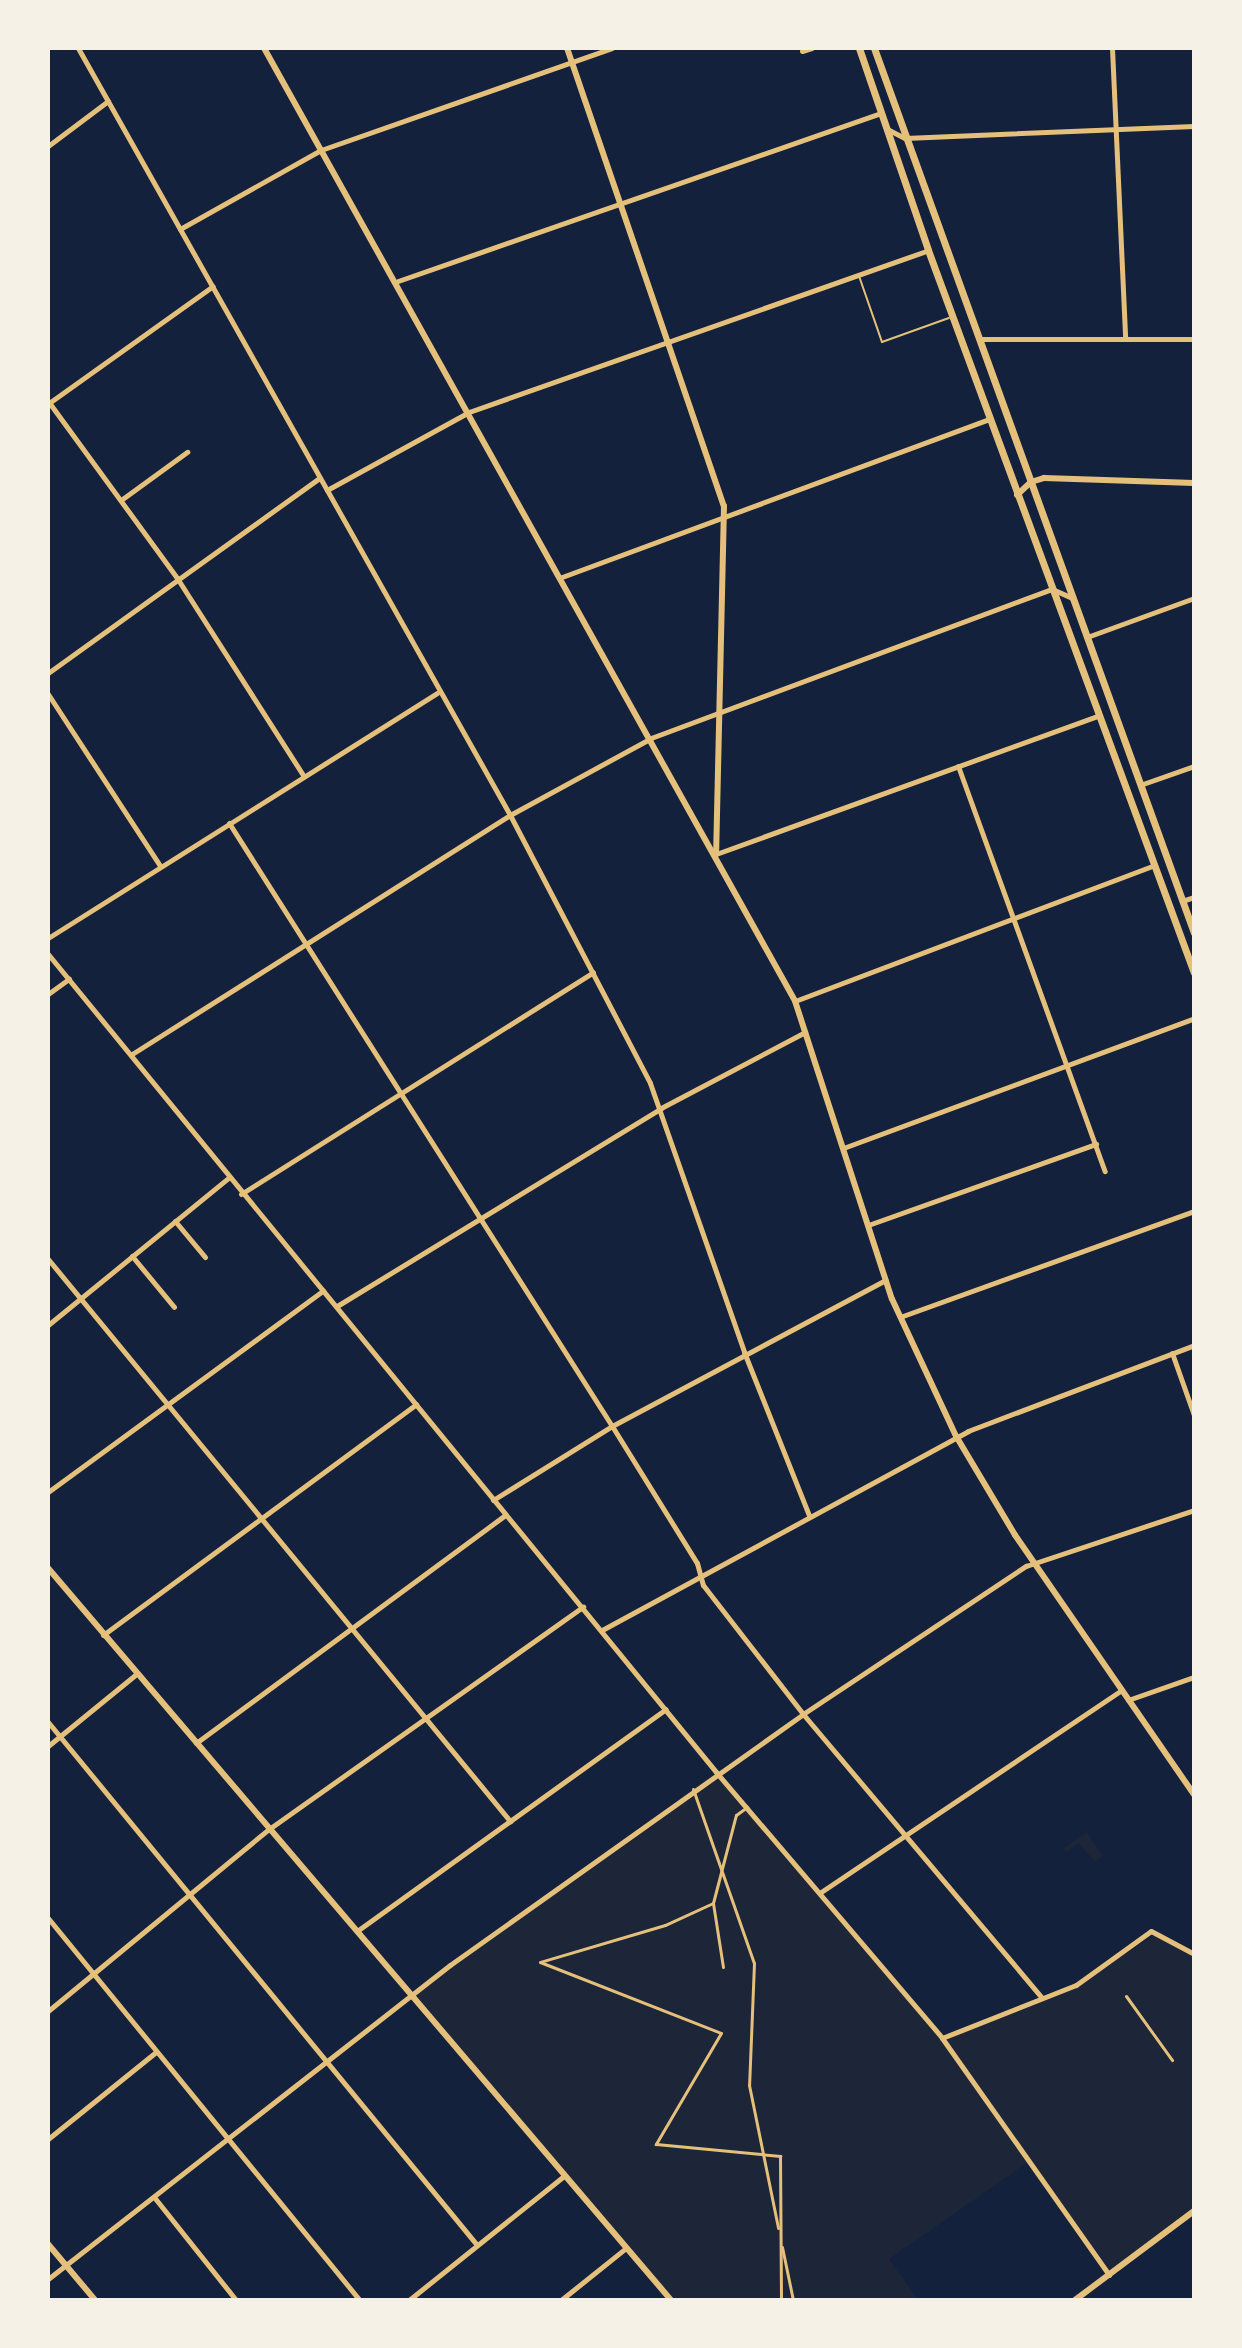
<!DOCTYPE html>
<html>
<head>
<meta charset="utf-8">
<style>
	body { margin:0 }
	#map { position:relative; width:1242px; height:2348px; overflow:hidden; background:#14213d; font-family:Helvetica,sans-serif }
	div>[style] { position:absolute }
	.green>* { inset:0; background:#1d2539 }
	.service>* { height:2px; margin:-1px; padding:0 1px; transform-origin:1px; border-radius:1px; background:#e5c07b }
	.pedestrian>* { height:3px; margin:-1.5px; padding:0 1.5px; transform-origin:1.5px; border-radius:1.5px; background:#e5c07b }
	.minor>* { height:5px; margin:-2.5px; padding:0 2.5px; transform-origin:2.5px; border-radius:2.5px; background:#e5c07b }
	.secondary>* { height:6px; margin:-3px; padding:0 3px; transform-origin:3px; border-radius:3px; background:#e5c07b }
	.primary>* { height:7px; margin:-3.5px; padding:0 3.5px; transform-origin:3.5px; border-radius:3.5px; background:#e5c07b }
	span { translate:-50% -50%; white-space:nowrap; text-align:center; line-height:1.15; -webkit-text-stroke:6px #f6f1e7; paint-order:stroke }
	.frame { position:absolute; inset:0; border:50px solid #f6f1e7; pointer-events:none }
</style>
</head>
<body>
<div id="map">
	<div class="green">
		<i style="clip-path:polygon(716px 1772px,942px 2037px,1076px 1985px,1160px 1932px,1194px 1954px,1194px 2211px,1109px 2275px,1028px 2162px,889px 2259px,918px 2300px,671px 2300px,411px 1996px)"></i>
		<i style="clip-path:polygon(1087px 1833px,1103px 1857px,1094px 1861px,1079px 1843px,1066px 1852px,1063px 1848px)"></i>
	</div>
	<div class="service">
		<i style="left:859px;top:276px;width:70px;rotate:70.8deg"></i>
		<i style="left:882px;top:342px;width:71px;rotate:-19.7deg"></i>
	</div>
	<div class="pedestrian">
		<i style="left:693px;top:1789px;width:184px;rotate:70.7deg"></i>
		<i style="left:754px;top:1963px;width:122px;rotate:92.3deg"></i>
		<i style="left:749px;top:2085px;width:146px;rotate:78.5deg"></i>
		<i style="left:713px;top:1903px;width:53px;rotate:155.4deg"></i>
		<i style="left:665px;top:1925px;width:130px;rotate:163.5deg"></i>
		<i style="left:540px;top:1962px;width:194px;rotate:21.4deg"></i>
		<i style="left:721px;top:2033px;width:129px;rotate:120.4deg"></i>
		<i style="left:656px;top:2144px;width:125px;rotate:5.5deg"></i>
		<i style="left:780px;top:2156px;width:144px;rotate:89.6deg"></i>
		<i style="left:723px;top:1967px;width:65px;rotate:-98.9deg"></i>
		<i style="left:713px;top:1903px;width:91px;rotate:-75.4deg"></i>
		<i style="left:736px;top:1815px;width:14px;rotate:-36deg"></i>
		<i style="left:1126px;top:1996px;width:79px;rotate:54.3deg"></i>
		<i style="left:782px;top:2247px;width:54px;rotate:78.3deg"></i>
	</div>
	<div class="minor">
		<i style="left:78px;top:48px;width:880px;rotate:60.61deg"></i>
		<i style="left:510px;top:815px;width:302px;rotate:62.4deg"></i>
		<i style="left:650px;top:1083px;width:285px;rotate:70.7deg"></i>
		<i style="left:744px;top:1352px;width:175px;rotate:68.3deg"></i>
		<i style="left:1112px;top:48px;width:290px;rotate:87.4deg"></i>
		<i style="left:802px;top:51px;width:10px;rotate:-17deg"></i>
		<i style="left:889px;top:130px;width:18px;rotate:27deg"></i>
		<i style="left:905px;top:138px;width:289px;rotate:-2.4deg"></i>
		<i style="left:48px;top:146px;width:75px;rotate:-36.9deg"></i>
		<i style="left:180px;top:229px;width:162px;rotate:-29.3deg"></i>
		<i style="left:321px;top:150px;width:308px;rotate:-19.3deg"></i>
		<i style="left:398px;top:281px;width:511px;rotate:-19.18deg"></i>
		<i style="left:980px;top:339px;width:214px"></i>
		<i style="left:48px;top:401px;width:219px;rotate:53.9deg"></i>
		<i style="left:177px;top:578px;width:234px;rotate:57.4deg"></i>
		<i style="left:49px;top:403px;width:201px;rotate:-35.5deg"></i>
		<i style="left:327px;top:490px;width:162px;rotate:-28.8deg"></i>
		<i style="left:469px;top:412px;width:487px;rotate:-19.4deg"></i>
		<i style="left:121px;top:500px;width:82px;rotate:-36deg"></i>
		<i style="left:562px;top:577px;width:456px;rotate:-20.3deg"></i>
		<i style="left:1087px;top:637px;width:114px;rotate:-20deg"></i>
		<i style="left:48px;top:673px;width:334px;rotate:-35.7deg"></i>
		<i style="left:48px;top:694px;width:205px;rotate:56.9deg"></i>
		<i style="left:958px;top:766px;width:431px;rotate:70.1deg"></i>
		<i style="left:1140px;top:785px;width:57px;rotate:-19.4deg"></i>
		<i style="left:229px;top:823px;width:714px;rotate:57.58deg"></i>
		<i style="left:612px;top:1426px;width:161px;rotate:58.2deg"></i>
		<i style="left:697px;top:1563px;width:23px;rotate:75deg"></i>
		<i style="left:703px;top:1585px;width:163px;rotate:52.2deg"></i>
		<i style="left:803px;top:1714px;width:371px;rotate:49.9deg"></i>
		<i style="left:716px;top:854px;width:406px;rotate:-19.9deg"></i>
		<i style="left:1182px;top:901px;width:13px;rotate:-18deg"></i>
		<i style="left:48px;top:938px;width:460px;rotate:-32.2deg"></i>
		<i style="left:48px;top:954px;width:1056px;rotate:50.76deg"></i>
		<i style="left:716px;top:1772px;width:349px;rotate:49.6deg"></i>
		<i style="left:942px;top:2038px;width:290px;rotate:54.8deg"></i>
		<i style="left:48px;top:994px;width:26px;rotate:-36deg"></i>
		<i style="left:795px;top:1001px;width:384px;rotate:-20.7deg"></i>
		<i style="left:132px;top:1054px;width:447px;rotate:-32.3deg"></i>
		<i style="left:510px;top:815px;width:161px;rotate:-28.6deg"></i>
		<i style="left:651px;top:738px;width:428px;rotate:-20.4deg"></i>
		<i style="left:1052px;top:589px;width:20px;rotate:24deg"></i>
		<i style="left:846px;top:1147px;width:371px;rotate:-20.3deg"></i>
		<i style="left:241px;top:1194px;width:416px;rotate:-32.2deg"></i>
		<i style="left:175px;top:1221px;width:47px;rotate:50.2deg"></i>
		<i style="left:871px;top:1224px;width:239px;rotate:-19.6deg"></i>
		<i style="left:132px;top:1256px;width:66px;rotate:50.5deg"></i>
		<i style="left:48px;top:1259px;width:728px;rotate:50.58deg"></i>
		<i style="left:337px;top:1306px;width:380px;rotate:-31.4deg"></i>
		<i style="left:661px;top:1108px;width:163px;rotate:-27.8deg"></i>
		<i style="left:900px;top:1317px;width:313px;rotate:-19.8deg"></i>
		<i style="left:48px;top:1325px;width:232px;rotate:-39.2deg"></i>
		<i style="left:1172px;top:1353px;width:66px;rotate:70.5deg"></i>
		<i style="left:48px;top:1492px;width:341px;rotate:-36.2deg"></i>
		<i style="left:493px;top:1500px;width:140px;rotate:-31.9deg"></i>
		<i style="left:612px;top:1426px;width:310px;rotate:-28.1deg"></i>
		<i style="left:602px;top:1630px;width:417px;rotate:-28.5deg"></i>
		<i style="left:968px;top:1431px;width:242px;rotate:-20.8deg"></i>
		<i style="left:103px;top:1635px;width:389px;rotate:-36.4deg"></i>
		<i style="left:1128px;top:1700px;width:70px;rotate:-19.2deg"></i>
		<i style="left:48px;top:1722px;width:676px;rotate:50.64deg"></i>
		<i style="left:196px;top:1743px;width:384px;rotate:-36.4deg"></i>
		<i style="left:48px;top:1746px;width:112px;rotate:-39.2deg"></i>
		<i style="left:821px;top:1892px;width:360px;rotate:-33.9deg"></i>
		<i style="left:48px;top:1918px;width:493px;rotate:50.8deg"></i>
		<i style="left:357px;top:1931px;width:380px;rotate:-35.7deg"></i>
		<i style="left:48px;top:2011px;width:286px;rotate:-39.5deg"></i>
		<i style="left:269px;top:1829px;width:385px;rotate:-35.3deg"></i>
		<i style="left:942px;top:2038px;width:144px;rotate:-21.6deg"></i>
		<i style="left:1076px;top:1985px;width:92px;rotate:-35.8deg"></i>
		<i style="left:1151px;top:1931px;width:49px;rotate:28.1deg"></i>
		<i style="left:48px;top:2139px;width:139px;rotate:-38.9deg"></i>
		<i style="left:154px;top:2197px;width:132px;rotate:51.5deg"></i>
		<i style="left:48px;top:2279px;width:510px;rotate:-37.99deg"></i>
		<i style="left:450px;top:1965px;width:433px;rotate:-35.4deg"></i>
		<i style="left:803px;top:1714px;width:268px;rotate:-33.6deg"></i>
		<i style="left:1026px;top:1566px;width:177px;rotate:-18.4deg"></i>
		<i style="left:409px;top:2300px;width:198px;rotate:-38.7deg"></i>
		<i style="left:561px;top:2300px;width:83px;rotate:-38.7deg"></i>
	</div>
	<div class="secondary">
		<i style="left:264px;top:48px;width:1091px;rotate:60.87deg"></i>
		<i style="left:795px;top:1001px;width:313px;rotate:72deg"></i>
		<i style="left:892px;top:1299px;width:151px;rotate:65deg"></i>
		<i style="left:956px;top:1436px;width:115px;rotate:59.2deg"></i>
		<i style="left:1015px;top:1535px;width:315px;rotate:55.4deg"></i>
		<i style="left:567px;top:48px;width:484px;rotate:71.1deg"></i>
		<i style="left:724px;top:506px;width:348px;rotate:91.3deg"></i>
		<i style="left:1017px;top:495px;width:19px;rotate:-43deg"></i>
		<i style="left:1031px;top:482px;width:14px;rotate:-17deg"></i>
		<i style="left:1044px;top:478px;width:150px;rotate:1.9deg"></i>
		<i style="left:48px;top:1568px;width:961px;rotate:49.6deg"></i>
		<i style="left:48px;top:2244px;width:73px;rotate:50deg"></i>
		<i style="left:1075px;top:2300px;width:149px;rotate:-36.8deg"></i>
	</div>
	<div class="primary">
		<i style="left:859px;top:48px;width:213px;rotate:71.1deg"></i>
		<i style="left:928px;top:250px;width:770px;rotate:69.8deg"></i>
		<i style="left:874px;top:48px;width:941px;rotate:70.12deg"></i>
	</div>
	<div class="frame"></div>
</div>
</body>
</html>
